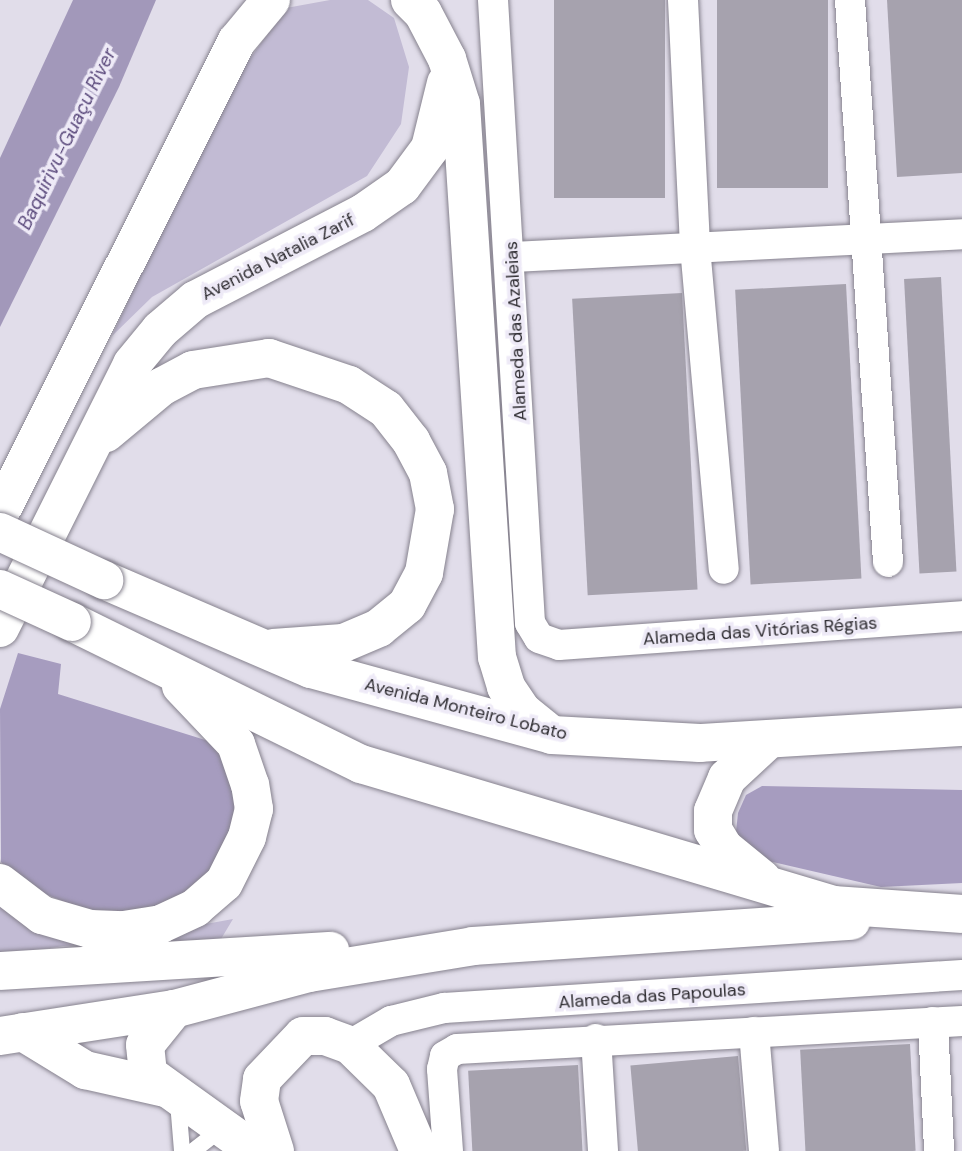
<!DOCTYPE html>
<html>
<head>
<meta charset="utf-8">
<style>
	body { margin:0 }
	#map { position:relative; width:962px; height:1151px; overflow:hidden; background:#e1ddea; font-family:"DM Sans",sans-serif }
	div>[style] { position:absolute }
	.green>* { inset:0; background:#c2bbd4 }
	.forest>* { inset:0; background:#a69cbf }
	.water>* { inset:0; background:#a298ba }
	.building>* { inset:0; background:#a6a2ae; transform-origin:0 0 }
	.roads { filter:drop-shadow(0 0 2px #86828e) drop-shadow(0 0 2px #86828e) }
	.lane>* { height:16px; margin:-8px; padding:0 8px; transform-origin:8px; border-radius:8px; background:#fff }
	.street>* { height:30px; margin:-15px; padding:0 15px; transform-origin:15px; border-radius:15px; background:#fff }
	.secondary>* { height:38px; margin:-19px; padding:0 19px; transform-origin:19px; border-radius:19px; background:#fff }
	.bridges { filter:drop-shadow(0 0 2px #86828e) drop-shadow(0 0 2px #86828e) }
	.secondary-bridge>* { height:38px; margin:-19px; padding:0 19px; transform-origin:19px; border-radius:19px; background:#fff }
	span { translate:-50% -50%; white-space:nowrap; text-align:center; line-height:1.15; -webkit-text-stroke:7px #eeeaf7; paint-order:stroke }
	.street-label { font-size:18px; color:#2f2d32 }
	.water-label { font-size:19px; color:#5b4a7c; font-style:italic }
</style>
</head>
<body>
<div id="map">
	<div class="green">
		<i style="clip-path:polygon(330px 0,368px 0,394px 18px,409px 67px,401px 124px,367px 176px,152px 297px,112px 336px,222px 98px,286px 8px)"></i>
		<i style="clip-path:polygon(0 901px,195px 926px,233px 919px,221px 939px,63px 946px,0 956px)"></i>
	</div>
	<div class="forest">
		<i style="clip-path:polygon(18px 653px,61px 664px,58px 694px,218px 744px,238px 811px,214px 868px,173px 902px,124px 914px,80px 908px,20px 884px,1px 862px,0 709px)"></i>
		<i style="clip-path:polygon(762px 786px,962px 790px,962px 883px,881px 887px,751px 857px,736px 832px,738px 813px,746px 795px)"></i>
	</div>
	<div class="water">
		<i style="clip-path:polygon(73px 0,156px 0,119px 87px,0 327px,0 158px)"></i>
	</div>
	<div class="building">
		<i style="left:554px;top:0;width:111px;height:198px"></i>
		<i style="left:717px;top:0;width:111px;height:188px"></i>
		<i style="clip-path:polygon(887px 0,962px 0,962px 173px,897px 177px)"></i>
		<i style="left:941px;top:277px;width:295px;height:37px;rotate:87deg"></i>
		<i style="left:846px;top:284px;width:295px;height:111px;rotate:87deg"></i>
		<i style="left:682px;top:293px;width:297px;height:110px;rotate:87deg"></i>
		<i style="left:910px;top:1044px;width:107px;height:110px;rotate:87deg"></i>
		<i style="left:738px;top:1056px;width:95px;height:108px;rotate:85deg"></i>
		<i style="left:578px;top:1065px;width:86px;height:110px;rotate:87deg"></i>
	</div>
	<div class="roads">
		<div class="lane">
			<i style="left:178px;top:1102px;width:49px;rotate:85.3deg"></i>
			<i style="left:193px;top:1151px;width:37px;rotate:-38deg"></i>
		</div>
		<div class="street">
			<i style="left:493px;top:0;width:624px;rotate:86.6deg"></i>
			<i style="left:530px;top:623px;width:17px;rotate:59deg"></i>
			<i style="left:539px;top:638px;width:21px;rotate:19deg"></i>
			<i style="left:559px;top:645px;width:404px;rotate:-4.1deg"></i>
			<i style="left:683px;top:0;width:247px;rotate:87.2deg"></i>
			<i style="left:695px;top:247px;width:323px;rotate:84.9deg"></i>
			<i style="left:850px;top:0;width:563px;rotate:86.13deg"></i>
			<i style="left:513px;top:257px;width:450px;rotate:-2.9deg"></i>
			<i style="left:933px;top:1022px;width:129px;rotate:87.3deg"></i>
			<i style="left:754px;top:1032px;width:119px;rotate:85.2deg"></i>
			<i style="left:596px;top:1039px;width:112px;rotate:86.4deg"></i>
			<i style="left:350px;top:1045px;width:48px;rotate:-30.3deg"></i>
			<i style="left:391px;top:1021px;width:55px;rotate:-13.8deg"></i>
			<i style="left:444px;top:1008px;width:519px;rotate:-3.65deg"></i>
			<i style="left:448px;top:1151px;width:82px;rotate:-94.2deg"></i>
			<i style="left:442px;top:1069px;width:13px;rotate:-77deg"></i>
			<i style="left:445px;top:1056px;width:14px;rotate:-30deg"></i>
			<i style="left:457px;top:1049px;width:506px;rotate:-3.17deg"></i>
		</div>
		<div class="secondary">
			<i style="left:410px;top:0;width:18px;rotate:45deg"></i>
			<i style="left:423px;top:13px;width:52px;rotate:62.4deg"></i>
			<i style="left:447px;top:59px;width:47px;rotate:72.7deg"></i>
			<i style="left:461px;top:104px;width:554px;rotate:86.28deg"></i>
			<i style="left:497px;top:657px;width:31px;rotate:73deg"></i>
			<i style="left:506px;top:687px;width:29px;rotate:56deg"></i>
			<i style="left:522px;top:711px;width:32px;rotate:39deg"></i>
			<i style="left:106px;top:433px;width:72px;rotate:-39.9deg"></i>
			<i style="left:161px;top:387px;width:36px;rotate:-28deg"></i>
			<i style="left:193px;top:370px;width:77px;rotate:-9deg"></i>
			<i style="left:269px;top:358px;width:84px;rotate:18.6deg"></i>
			<i style="left:349px;top:385px;width:44px;rotate:33deg"></i>
			<i style="left:386px;top:409px;width:41px;rotate:52deg"></i>
			<i style="left:411px;top:441px;width:36px;rotate:62deg"></i>
			<i style="left:428px;top:473px;width:37px;rotate:79deg"></i>
			<i style="left:435px;top:509px;width:65px;rotate:99.8deg"></i>
			<i style="left:424px;top:573px;width:36px;rotate:118deg"></i>
			<i style="left:407px;top:605px;width:36px;rotate:141deg"></i>
			<i style="left:379px;top:628px;width:39px;rotate:157deg"></i>
			<i style="left:343px;top:643px;width:70px;rotate:175.9deg"></i>
			<i style="left:0;top:513px;width:528px;rotate:-63.34deg"></i>
			<i style="left:237px;top:41px;width:53px;rotate:-50.3deg"></i>
			<i style="left:104px;top:580px;width:225px;rotate:23.3deg"></i>
			<i style="left:311px;top:669px;width:250px;rotate:15.3deg"></i>
			<i style="left:552px;top:735px;width:148px;rotate:3.1deg"></i>
			<i style="left:700px;top:743px;width:262px;rotate:-3.5deg"></i>
			<i style="left:72px;top:622px;width:322px;rotate:26.2deg"></i>
			<i style="left:361px;top:764px;width:494px;rotate:16.6deg"></i>
			<i style="left:834px;top:905px;width:128px;rotate:4deg"></i>
			<i style="left:0;top:628px;width:295px;rotate:-63.4deg"></i>
			<i style="left:132px;top:364px;width:44px;rotate:-50.5deg"></i>
			<i style="left:160px;top:330px;width:46px;rotate:-40.6deg"></i>
			<i style="left:195px;top:300px;width:189px;rotate:-27.4deg"></i>
			<i style="left:363px;top:213px;width:47px;rotate:-34.7deg"></i>
			<i style="left:402px;top:186px;width:47px;rotate:-53.6deg"></i>
			<i style="left:430px;top:148px;width:67px;rotate:-76.2deg"></i>
			<i style="left:762px;top:879px;width:49px;rotate:-140.8deg"></i>
			<i style="left:724px;top:848px;width:21px;rotate:-121deg"></i>
			<i style="left:713px;top:830px;width:19px;rotate:-90deg"></i>
			<i style="left:713px;top:811px;width:36px;rotate:-67deg"></i>
			<i style="left:727px;top:778px;width:54px;rotate:-42.8deg"></i>
			<i style="left:0;top:883px;width:53px;rotate:37.3deg"></i>
			<i style="left:42px;top:915px;width:50px;rotate:16.3deg"></i>
			<i style="left:90px;top:929px;width:34px;rotate:2deg"></i>
			<i style="left:124px;top:930px;width:37px;rotate:-9deg"></i>
			<i style="left:161px;top:924px;width:38px;rotate:-25deg"></i>
			<i style="left:195px;top:908px;width:38px;rotate:-41deg"></i>
			<i style="left:224px;top:883px;width:51px;rotate:-63.4deg"></i>
			<i style="left:247px;top:837px;width:29px;rotate:-76deg"></i>
			<i style="left:254px;top:809px;width:24px;rotate:-99deg"></i>
			<i style="left:250px;top:785px;width:43px;rotate:-108.9deg"></i>
			<i style="left:236px;top:744px;width:80px;rotate:-133.5deg"></i>
			<i style="left:0;top:971px;width:331px;rotate:-3.5deg"></i>
			<i style="left:174px;top:1009px;width:46px;rotate:128.9deg"></i>
			<i style="left:145px;top:1045px;width:29px;rotate:84deg"></i>
			<i style="left:148px;top:1074px;width:132px;rotate:35.7deg"></i>
			<i style="left:23px;top:1032px;width:73px;rotate:31.5deg"></i>
			<i style="left:85px;top:1070px;width:82px;rotate:12.7deg"></i>
			<i style="left:0;top:1036px;width:176px;rotate:-8.8deg"></i>
			<i style="left:174px;top:1009px;width:140px;rotate:-14.9deg"></i>
			<i style="left:309px;top:973px;width:166px;rotate:-9.3deg"></i>
			<i style="left:473px;top:946px;width:379px;rotate:-3.8deg"></i>
			<i style="left:275px;top:1151px;width:52px;rotate:-107.7deg"></i>
			<i style="left:259px;top:1101px;width:22px;rotate:-82deg"></i>
			<i style="left:262px;top:1079px;width:59px;rotate:-46.4deg"></i>
			<i style="left:303px;top:1036px;width:22px"></i>
			<i style="left:325px;top:1036px;width:27px;rotate:20deg"></i>
			<i style="left:350px;top:1045px;width:57px;rotate:44.3deg"></i>
			<i style="left:391px;top:1085px;width:72px;rotate:67deg"></i>
		</div>
	</div>
	<div class="bridges">
		<div class="secondary-bridge">
			<i style="left:0;top:532px;width:115px;rotate:24.8deg"></i>
			<i style="left:0;top:589px;width:79px;rotate:24.6deg"></i>
		</div>
	</div>
	<div class="street-label">
		<span style="left:278px;top:257px;rotate:-27deg">Avenida Natalia Zarif</span>
		<span style="left:516px;top:331px;rotate:-93deg">Alameda das Azaleias</span>
		<span style="left:760px;top:631px;rotate:-4deg">Alameda das Vitórias Régias</span>
		<span style="left:466px;top:709px;rotate:14deg">Avenida Monteiro Lobato</span>
		<span style="left:652px;top:996px;rotate:-4deg">Alameda das Papoulas</span>
	</div>
	<div class="water-label">
		<span style="left:67px;top:139px;rotate:-64deg">Baquirivu-Guaçu River</span>
	</div>
</div>
</body>
</html>
